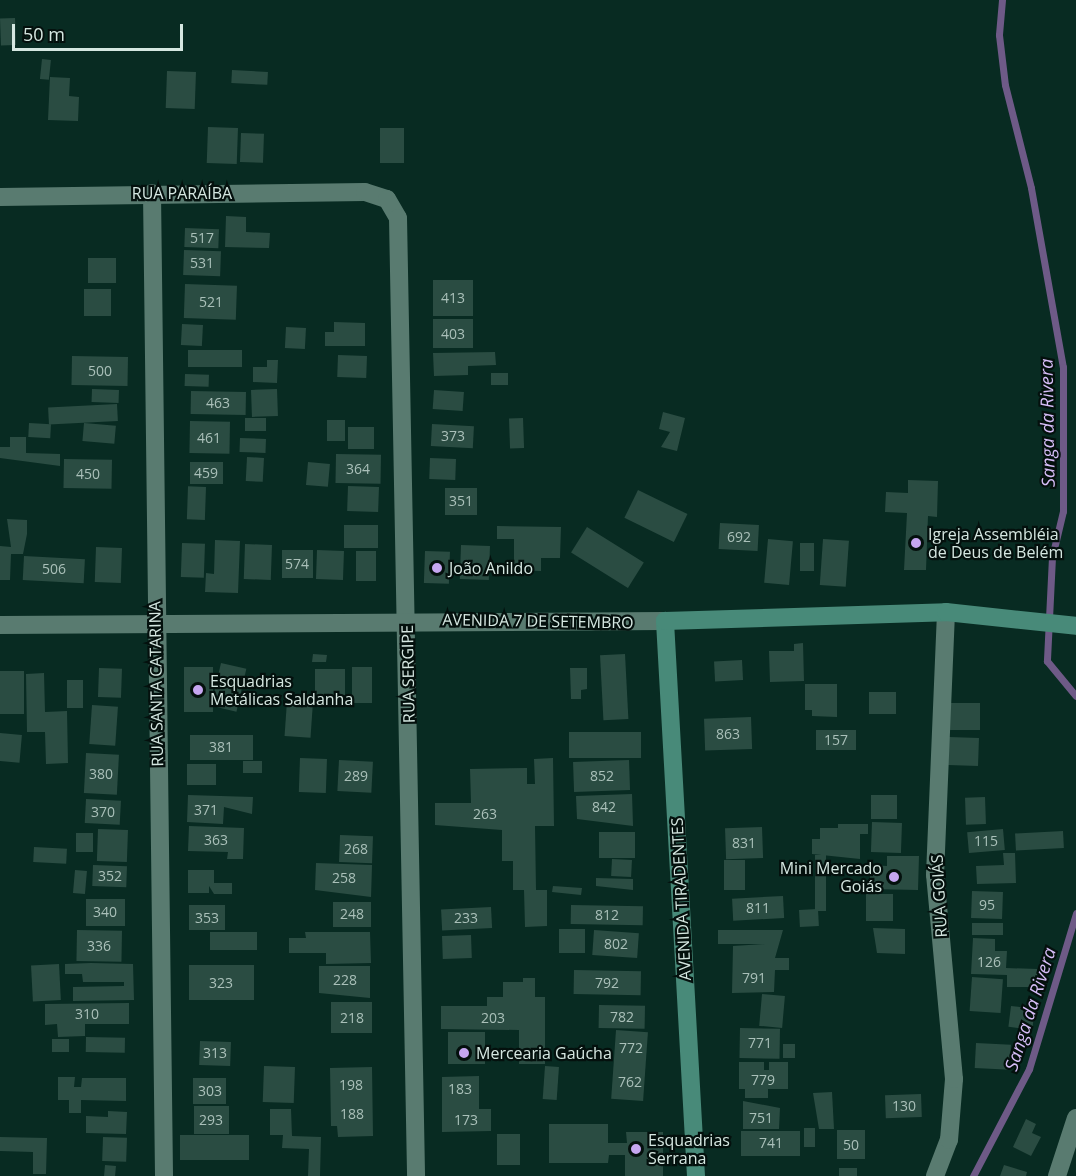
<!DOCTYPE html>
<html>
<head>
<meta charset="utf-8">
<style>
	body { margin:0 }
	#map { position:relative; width:1076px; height:1176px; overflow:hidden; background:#082b22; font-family:"Open Sans",sans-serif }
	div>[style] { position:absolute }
	.stream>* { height:7px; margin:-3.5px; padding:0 3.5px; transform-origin:3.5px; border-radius:3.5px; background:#6e5a87 }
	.building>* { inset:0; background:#2a4c42; transform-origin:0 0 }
	.street>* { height:18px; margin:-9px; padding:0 9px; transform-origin:9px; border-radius:9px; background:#597b70 }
	.secondary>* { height:18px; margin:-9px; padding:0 9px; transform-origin:9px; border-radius:9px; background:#488a79 }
	.dots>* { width:16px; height:16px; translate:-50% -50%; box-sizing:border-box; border:3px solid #04100d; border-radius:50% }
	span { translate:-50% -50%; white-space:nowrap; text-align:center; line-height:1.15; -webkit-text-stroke:4.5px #04100d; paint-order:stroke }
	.number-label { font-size:14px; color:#aac0b9 }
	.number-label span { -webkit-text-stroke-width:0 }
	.street-label { font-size:16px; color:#d5e7e1 }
	.poi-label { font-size:16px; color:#d5e7e1 }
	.left { translate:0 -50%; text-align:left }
	.right { translate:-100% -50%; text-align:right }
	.water-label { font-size:18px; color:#d6bdf7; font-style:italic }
	.scale { position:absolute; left:12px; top:24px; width:171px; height:27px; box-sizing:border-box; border:3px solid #d5e7e1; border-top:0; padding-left:8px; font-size:18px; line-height:21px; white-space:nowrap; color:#d5e7e1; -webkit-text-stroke:4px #04100d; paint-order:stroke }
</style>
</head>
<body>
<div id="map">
	<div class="stream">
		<i style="left:1002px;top:0;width:35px;rotate:95deg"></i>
		<i style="left:999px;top:35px;width:50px;rotate:83.2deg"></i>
		<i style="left:1005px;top:85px;width:106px;rotate:75.8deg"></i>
		<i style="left:1031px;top:188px;width:182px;rotate:79.9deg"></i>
		<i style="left:1063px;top:367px;width:144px;rotate:90deg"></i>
		<i style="left:1063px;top:511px;width:47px;rotate:103.4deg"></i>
		<i style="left:1052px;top:557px;width:104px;rotate:92.8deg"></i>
		<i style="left:1047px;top:661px;width:45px;rotate:50.4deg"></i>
		<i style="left:973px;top:1176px;width:121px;rotate:-62.4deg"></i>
		<i style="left:1029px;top:1069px;width:163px;rotate:-73.2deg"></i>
	</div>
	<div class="building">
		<i style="left:15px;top:18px;width:27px;height:15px;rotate:88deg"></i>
		<i style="left:42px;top:59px;width:9px;height:20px;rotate:6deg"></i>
		<i style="left:232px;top:70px;width:36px;height:13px;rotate:3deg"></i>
		<i style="left:167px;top:71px;width:29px;height:37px;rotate:2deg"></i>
		<i style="clip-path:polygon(50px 77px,70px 78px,69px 96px,79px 97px,78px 121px,48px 120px)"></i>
		<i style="left:208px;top:127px;width:30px;height:36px;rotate:2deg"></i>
		<i style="left:380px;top:128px;width:24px;height:35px"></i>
		<i style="left:241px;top:133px;width:23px;height:29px;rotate:2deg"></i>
		<i style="clip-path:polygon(226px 216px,246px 217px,246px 232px,270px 233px,269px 248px,225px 247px)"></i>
		<i style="left:185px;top:228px;width:34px;height:19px;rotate:2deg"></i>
		<i style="left:184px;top:250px;width:37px;height:25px;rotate:2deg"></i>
		<i style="left:88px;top:258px;width:28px;height:25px"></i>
		<i style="left:433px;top:280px;width:40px;height:36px"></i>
		<i style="left:185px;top:284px;width:52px;height:34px;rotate:2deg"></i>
		<i style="left:84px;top:289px;width:27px;height:27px"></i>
		<i style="left:473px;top:319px;width:29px;height:40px;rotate:90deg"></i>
		<i style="clip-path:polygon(334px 322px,365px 323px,365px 346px,325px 346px,325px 332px,334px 332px)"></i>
		<i style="left:182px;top:324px;width:21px;height:21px;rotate:3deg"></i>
		<i style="left:286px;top:327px;width:20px;height:21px;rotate:3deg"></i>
		<i style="left:188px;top:350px;width:54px;height:17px"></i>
		<i style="clip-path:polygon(495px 352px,496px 365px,468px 366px,468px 375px,434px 376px,433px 353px)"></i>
		<i style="left:338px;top:355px;width:29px;height:22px;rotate:2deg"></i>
		<i style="left:72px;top:356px;width:56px;height:29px;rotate:1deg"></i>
		<i style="clip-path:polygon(267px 360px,278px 360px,277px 383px,253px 382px,253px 367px,267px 367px)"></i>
		<i style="left:491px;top:373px;width:17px;height:12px"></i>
		<i style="left:185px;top:374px;width:24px;height:12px;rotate:2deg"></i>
		<i style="left:92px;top:389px;width:27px;height:13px;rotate:2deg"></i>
		<i style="left:277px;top:389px;width:27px;height:26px;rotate:88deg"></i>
		<i style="left:434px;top:390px;width:30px;height:19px;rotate:4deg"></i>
		<i style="left:191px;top:391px;width:55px;height:23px;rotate:1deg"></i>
		<i style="left:117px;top:404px;width:17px;height:69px;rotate:87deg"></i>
		<i style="clip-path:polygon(663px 412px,685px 418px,677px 451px,661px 447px,670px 432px,659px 429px)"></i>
		<i style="left:245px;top:418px;width:21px;height:13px"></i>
		<i style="left:523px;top:418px;width:30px;height:14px;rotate:88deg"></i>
		<i style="left:327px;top:420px;width:18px;height:21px"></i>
		<i style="left:190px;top:421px;width:40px;height:32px;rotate:1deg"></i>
		<i style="left:29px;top:423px;width:22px;height:14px;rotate:3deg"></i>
		<i style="left:84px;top:423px;width:32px;height:18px;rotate:5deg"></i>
		<i style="left:432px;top:424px;width:42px;height:22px;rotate:3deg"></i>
		<i style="left:348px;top:427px;width:26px;height:22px"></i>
		<i style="clip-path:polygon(10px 437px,26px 437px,26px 453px,60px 454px,60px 466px,0 458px,0 447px,10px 447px)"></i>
		<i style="left:240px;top:438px;width:26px;height:14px;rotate:2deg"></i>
		<i style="left:336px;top:454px;width:45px;height:29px;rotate:1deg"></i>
		<i style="left:247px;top:457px;width:17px;height:24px;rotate:3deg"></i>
		<i style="left:430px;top:458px;width:26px;height:21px;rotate:2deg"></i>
		<i style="left:64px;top:459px;width:48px;height:29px;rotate:1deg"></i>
		<i style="left:190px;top:462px;width:33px;height:22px"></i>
		<i style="left:308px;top:462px;width:22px;height:23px;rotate:5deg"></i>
		<i style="clip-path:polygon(908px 480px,938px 481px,937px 517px,928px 516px,926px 570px,904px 570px,907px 513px,885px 512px,886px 492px,908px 493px)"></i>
		<i style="left:348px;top:486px;width:31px;height:25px;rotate:2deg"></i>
		<i style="left:206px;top:487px;width:33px;height:18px;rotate:92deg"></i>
		<i style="left:445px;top:488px;width:32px;height:27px"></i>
		<i style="left:638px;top:490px;width:55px;height:31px;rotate:26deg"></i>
		<i style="clip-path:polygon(7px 519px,27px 520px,27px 534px,23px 554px,11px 554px,10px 580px,0 580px,0 546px,11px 547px)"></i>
		<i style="left:720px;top:523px;width:39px;height:26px;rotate:3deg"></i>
		<i style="left:344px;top:525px;width:34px;height:23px"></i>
		<i style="clip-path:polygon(497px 526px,561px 527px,560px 558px,541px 558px,541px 571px,514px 570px,514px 539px,497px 539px)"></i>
		<i style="left:587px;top:527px;width:67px;height:30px;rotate:32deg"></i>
		<i style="left:768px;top:539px;width:25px;height:44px;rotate:5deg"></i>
		<i style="left:823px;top:539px;width:26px;height:46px;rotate:4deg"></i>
		<i style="clip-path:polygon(215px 540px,240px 541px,238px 593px,205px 592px,206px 573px,214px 574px)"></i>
		<i style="left:182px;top:543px;width:23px;height:34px;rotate:2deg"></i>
		<i style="left:800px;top:543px;width:14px;height:28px"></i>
		<i style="left:245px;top:544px;width:27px;height:35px;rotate:2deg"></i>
		<i style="left:461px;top:545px;width:29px;height:34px;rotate:2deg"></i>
		<i style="left:96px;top:547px;width:26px;height:35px;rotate:2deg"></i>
		<i style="left:282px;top:550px;width:31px;height:28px"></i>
		<i style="left:317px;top:550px;width:27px;height:29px;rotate:2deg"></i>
		<i style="left:356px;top:551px;width:20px;height:30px"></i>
		<i style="left:425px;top:551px;width:25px;height:32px;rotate:2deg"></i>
		<i style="left:24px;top:556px;width:61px;height:24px;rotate:3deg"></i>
		<i style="clip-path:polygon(803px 643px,804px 681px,770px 682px,769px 651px,794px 651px,794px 644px)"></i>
		<i style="clip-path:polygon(313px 654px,327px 655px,326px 662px,312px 662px)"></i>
		<i style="left:625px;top:654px;width:65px;height:25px;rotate:87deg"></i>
		<i style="left:742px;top:660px;width:20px;height:28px;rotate:87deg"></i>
		<i style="left:221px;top:663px;width:26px;height:44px;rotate:13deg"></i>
		<i style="left:184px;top:667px;width:29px;height:45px"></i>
		<i style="left:352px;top:667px;width:20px;height:36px"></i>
		<i style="left:99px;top:668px;width:23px;height:29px;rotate:2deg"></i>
		<i style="clip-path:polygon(570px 668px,587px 668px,587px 689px,581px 690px,581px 699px,571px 699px)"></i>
		<i style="left:315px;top:669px;width:30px;height:36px"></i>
		<i style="left:0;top:671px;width:24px;height:43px"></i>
		<i style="clip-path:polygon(44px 673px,45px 712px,67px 711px,68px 763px,46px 764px,45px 732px,27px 732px,26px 674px)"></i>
		<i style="left:67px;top:680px;width:16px;height:28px"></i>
		<i style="clip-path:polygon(805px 684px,837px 684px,837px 717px,812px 716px,812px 710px,805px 710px)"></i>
		<i style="left:869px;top:692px;width:27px;height:22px"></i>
		<i style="left:287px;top:701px;width:26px;height:35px;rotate:4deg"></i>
		<i style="left:950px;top:703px;width:30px;height:27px"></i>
		<i style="left:92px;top:705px;width:26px;height:39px;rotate:4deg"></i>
		<i style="left:751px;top:717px;width:32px;height:47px;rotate:88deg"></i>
		<i style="left:816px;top:730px;width:40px;height:20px"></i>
		<i style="left:641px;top:732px;width:26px;height:72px;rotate:90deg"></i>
		<i style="left:0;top:733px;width:22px;height:28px;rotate:5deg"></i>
		<i style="left:190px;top:735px;width:63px;height:25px"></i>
		<i style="left:949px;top:737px;width:30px;height:28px;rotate:2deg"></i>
		<i style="left:86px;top:753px;width:33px;height:40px;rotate:3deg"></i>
		<i style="left:300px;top:758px;width:27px;height:34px;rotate:2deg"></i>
		<i style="clip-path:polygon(553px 758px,554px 826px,535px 826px,536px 890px,547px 890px,547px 926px,525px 927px,524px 890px,513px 890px,513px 861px,502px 861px,502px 830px,435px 825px,435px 803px,471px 803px,470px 769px,527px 768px,527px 784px,535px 784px,534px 759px)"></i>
		<i style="left:339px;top:760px;width:34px;height:31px;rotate:3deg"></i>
		<i style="left:629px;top:760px;width:30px;height:56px;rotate:88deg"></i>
		<i style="left:243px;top:761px;width:19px;height:12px"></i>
		<i style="left:187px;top:764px;width:29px;height:21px"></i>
		<i style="clip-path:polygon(632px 794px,633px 826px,577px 819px,576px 796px)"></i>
		<i style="clip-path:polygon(188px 795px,253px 797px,252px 814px,224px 807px,223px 824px,187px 822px)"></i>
		<i style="left:871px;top:795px;width:26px;height:24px"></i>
		<i style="left:985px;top:797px;width:27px;height:20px;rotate:88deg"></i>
		<i style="left:86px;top:799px;width:35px;height:24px;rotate:3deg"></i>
		<i style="left:872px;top:822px;width:30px;height:30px;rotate:2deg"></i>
		<i style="clip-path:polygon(838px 824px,868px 824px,868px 834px,860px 834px,860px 859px,812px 854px,812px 839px,820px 839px,820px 828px,838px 828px)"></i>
		<i style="clip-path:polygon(189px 826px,244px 828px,243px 859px,227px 859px,228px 852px,188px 851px)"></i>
		<i style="left:762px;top:827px;width:31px;height:37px;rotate:88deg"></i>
		<i style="left:98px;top:829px;width:30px;height:32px;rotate:2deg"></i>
		<i style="left:1003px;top:829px;width:21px;height:36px;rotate:85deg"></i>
		<i style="left:1063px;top:831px;width:17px;height:48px;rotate:87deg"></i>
		<i style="left:599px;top:832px;width:36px;height:26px"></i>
		<i style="left:76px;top:833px;width:17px;height:19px"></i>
		<i style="left:340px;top:835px;width:33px;height:27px;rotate:2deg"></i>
		<i style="left:34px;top:847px;width:33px;height:15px;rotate:3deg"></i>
		<i style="clip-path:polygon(1003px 853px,1015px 853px,1016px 883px,977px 884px,976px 866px,1004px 865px)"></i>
		<i style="left:815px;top:855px;width:11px;height:56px"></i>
		<i style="clip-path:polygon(887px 856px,919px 856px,918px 890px,870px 889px,870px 865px,887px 866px)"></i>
		<i style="left:612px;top:859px;width:20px;height:17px;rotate:3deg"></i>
		<i style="left:724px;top:860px;width:21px;height:30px"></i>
		<i style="clip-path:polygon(316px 863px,372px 865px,371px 897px,315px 890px)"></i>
		<i style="left:93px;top:865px;width:34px;height:21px;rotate:2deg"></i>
		<i style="left:75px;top:870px;width:12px;height:23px;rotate:5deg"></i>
		<i style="clip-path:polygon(188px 870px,214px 870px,214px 883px,232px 883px,232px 894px,214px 894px,209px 886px,209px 893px,188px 893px)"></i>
		<i style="clip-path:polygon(596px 878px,633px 879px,633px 890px,596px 886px)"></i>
		<i style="clip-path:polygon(553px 886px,582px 888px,581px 895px,552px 892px)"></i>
		<i style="left:972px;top:891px;width:31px;height:27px;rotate:2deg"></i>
		<i style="left:866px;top:894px;width:27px;height:27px"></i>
		<i style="left:783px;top:896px;width:22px;height:51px;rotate:87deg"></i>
		<i style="left:86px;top:899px;width:39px;height:27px"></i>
		<i style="left:333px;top:902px;width:38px;height:25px"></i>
		<i style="left:189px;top:905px;width:36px;height:25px"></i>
		<i style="left:571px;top:905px;width:72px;height:19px;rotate:1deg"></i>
		<i style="left:491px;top:907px;width:21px;height:50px;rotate:87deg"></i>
		<i style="left:818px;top:909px;width:17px;height:19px;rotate:87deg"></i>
		<i style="left:972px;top:923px;width:31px;height:12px"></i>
		<i style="clip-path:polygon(873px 928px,905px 929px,905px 954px,877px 953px)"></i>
		<i style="left:559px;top:929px;width:26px;height:24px"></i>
		<i style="left:77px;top:930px;width:45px;height:31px;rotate:1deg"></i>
		<i style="left:594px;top:930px;width:45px;height:25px;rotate:4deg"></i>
		<i style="clip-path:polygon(718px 930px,783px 930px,775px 958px,789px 958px,789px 970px,775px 970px,774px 992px,732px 993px,733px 946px,765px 944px,718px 944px)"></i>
		<i style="left:257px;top:932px;width:18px;height:47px;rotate:90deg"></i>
		<i style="clip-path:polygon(305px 932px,370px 932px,371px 963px,326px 964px,326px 953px,289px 953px,289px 938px,306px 938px)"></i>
		<i style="left:471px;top:935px;width:23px;height:29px;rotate:88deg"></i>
		<i style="clip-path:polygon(973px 938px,995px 939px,995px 951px,1007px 951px,1006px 968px,1037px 969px,1037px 987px,1007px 987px,1007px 975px,971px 974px)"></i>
		<i style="clip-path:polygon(91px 963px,133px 964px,134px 1000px,73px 1001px,73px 987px,124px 986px,124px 982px,83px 982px,82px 974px,65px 974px,65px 964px)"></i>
		<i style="left:59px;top:964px;width:36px;height:28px;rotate:87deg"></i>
		<i style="left:254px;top:965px;width:35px;height:65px;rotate:90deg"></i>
		<i style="clip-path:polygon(319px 966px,370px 966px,370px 998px,319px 993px)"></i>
		<i style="left:574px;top:970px;width:67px;height:24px;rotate:1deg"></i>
		<i style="left:972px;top:977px;width:31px;height:34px;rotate:4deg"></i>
		<i style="clip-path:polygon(523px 978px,535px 978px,535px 997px,545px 997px,545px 1064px,519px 1064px,519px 1030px,441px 1029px,441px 1006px,487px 1006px,487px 997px,503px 997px,503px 982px,523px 982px)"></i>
		<i style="left:762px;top:994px;width:23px;height:32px;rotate:5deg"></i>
		<i style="left:331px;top:1002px;width:41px;height:31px"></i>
		<i style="clip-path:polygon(129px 1003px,129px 1024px,85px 1024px,85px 1036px,58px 1037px,57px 1024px,45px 1025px,45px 1004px)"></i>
		<i style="left:599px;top:1005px;width:46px;height:23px;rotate:1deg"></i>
		<i style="left:1011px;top:1006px;width:24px;height:21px;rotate:7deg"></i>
		<i style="left:740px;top:1028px;width:40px;height:30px;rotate:1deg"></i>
		<i style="left:616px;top:1030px;width:32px;height:69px;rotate:4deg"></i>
		<i style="left:448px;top:1032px;width:37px;height:32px"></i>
		<i style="left:86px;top:1037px;width:39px;height:15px;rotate:1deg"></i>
		<i style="left:52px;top:1039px;width:17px;height:13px"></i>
		<i style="left:200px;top:1041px;width:31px;height:24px;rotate:2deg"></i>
		<i style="left:976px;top:1043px;width:35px;height:25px;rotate:3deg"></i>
		<i style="left:783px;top:1044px;width:12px;height:14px"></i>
		<i style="clip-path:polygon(739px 1062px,764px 1062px,764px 1070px,769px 1070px,769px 1062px,788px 1062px,788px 1089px,768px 1089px,768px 1098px,745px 1098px,745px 1089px,739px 1089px)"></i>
		<i style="left:264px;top:1066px;width:31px;height:36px;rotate:2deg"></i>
		<i style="left:545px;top:1066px;width:14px;height:33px;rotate:4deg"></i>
		<i style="clip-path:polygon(372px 1067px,373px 1136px,338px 1137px,337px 1126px,331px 1126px,330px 1068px)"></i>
		<i style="clip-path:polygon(479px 1076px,479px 1109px,491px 1109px,491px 1131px,442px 1132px,442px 1077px)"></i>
		<i style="clip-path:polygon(58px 1077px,75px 1077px,74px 1087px,81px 1087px,82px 1078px,126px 1078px,126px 1101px,81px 1100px,81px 1113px,69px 1113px,69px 1100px,58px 1100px)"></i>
		<i style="left:193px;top:1078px;width:33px;height:26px"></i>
		<i style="clip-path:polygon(832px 1092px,834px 1129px,819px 1129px,813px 1093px)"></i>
		<i style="left:921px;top:1094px;width:23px;height:36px;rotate:88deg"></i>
		<i style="clip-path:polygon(743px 1101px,780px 1108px,779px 1129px,743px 1129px)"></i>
		<i style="left:194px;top:1106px;width:35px;height:28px"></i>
		<i style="clip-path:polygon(270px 1109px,291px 1109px,292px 1136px,321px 1137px,320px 1176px,308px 1176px,309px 1149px,282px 1148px,283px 1135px,270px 1135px)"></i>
		<i style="clip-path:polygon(108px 1111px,127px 1112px,126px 1134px,86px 1133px,86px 1116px,108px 1117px)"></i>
		<i style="clip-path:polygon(1026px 1119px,1036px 1124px,1032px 1133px,1041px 1137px,1031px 1156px,1013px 1147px)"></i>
		<i style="clip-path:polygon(549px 1124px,608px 1124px,608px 1143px,627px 1143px,626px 1132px,663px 1132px,663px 1176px,625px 1176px,625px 1155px,609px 1155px,608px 1163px,549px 1163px)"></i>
		<i style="left:804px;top:1128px;width:11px;height:19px"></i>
		<i style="left:837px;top:1130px;width:28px;height:29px"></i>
		<i style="left:741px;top:1131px;width:59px;height:25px"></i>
		<i style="left:497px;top:1134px;width:23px;height:31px"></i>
		<i style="left:249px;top:1135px;width:25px;height:69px;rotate:90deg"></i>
		<i style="clip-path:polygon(0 1137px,47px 1138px,46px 1174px,33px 1174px,33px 1152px,0 1151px)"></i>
		<i style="left:103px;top:1137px;width:24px;height:24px;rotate:2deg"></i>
		<i style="left:105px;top:1165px;width:11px;height:11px;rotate:5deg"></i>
		<i style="clip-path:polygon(1004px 1165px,1027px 1172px,1026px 1176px,1000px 1176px)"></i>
		<i style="left:839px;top:1168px;width:18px;height:8px"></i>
	</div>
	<div class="street">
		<i style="left:152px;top:193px;width:983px;rotate:89.3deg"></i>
		<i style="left:0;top:197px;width:365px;rotate:-0.8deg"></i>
		<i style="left:365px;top:192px;width:23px;rotate:18deg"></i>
		<i style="left:387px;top:199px;width:22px;rotate:60deg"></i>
		<i style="left:398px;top:218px;width:958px;rotate:88.92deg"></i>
		<i style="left:0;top:625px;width:665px;rotate:-0.34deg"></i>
		<i style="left:935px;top:1176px;width:39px;rotate:-69deg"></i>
		<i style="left:949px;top:1140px;width:61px;rotate:-85.3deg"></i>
		<i style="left:954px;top:1079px;width:205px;rotate:-95.3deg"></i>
		<i style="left:935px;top:875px;width:263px;rotate:-87.6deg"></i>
		<i style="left:1057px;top:1176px;width:61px;rotate:-71.9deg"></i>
	</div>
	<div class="secondary">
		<i style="left:696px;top:1176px;width:556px;rotate:-93.2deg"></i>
		<i style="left:665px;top:621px;width:281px;rotate:-1.8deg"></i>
		<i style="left:946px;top:612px;width:131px;rotate:6.1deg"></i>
	</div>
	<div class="dots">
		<i style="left:916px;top:543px;background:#c6a6f0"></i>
		<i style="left:437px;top:568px;background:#c6a6f0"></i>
		<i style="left:198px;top:690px;background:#c6a6f0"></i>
		<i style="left:894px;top:877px;background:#c6a6f0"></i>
		<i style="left:464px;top:1053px;background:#c6a6f0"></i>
		<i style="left:636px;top:1149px;background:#c6a6f0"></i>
	</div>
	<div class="number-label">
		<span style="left:202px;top:238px">517</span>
		<span style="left:202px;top:263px">531</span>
		<span style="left:453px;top:298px">413</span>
		<span style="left:211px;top:302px">521</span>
		<span style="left:453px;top:334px">403</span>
		<span style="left:100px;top:371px">500</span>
		<span style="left:218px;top:403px">463</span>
		<span style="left:453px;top:436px">373</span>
		<span style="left:209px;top:438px">461</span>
		<span style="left:358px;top:469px">364</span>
		<span style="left:206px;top:473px">459</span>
		<span style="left:88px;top:474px">450</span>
		<span style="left:461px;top:501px">351</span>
		<span style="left:739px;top:537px">692</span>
		<span style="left:297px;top:564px">574</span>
		<span style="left:54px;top:569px">506</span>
		<span style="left:728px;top:734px">863</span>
		<span style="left:836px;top:740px">157</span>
		<span style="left:221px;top:747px">381</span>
		<span style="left:101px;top:774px">380</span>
		<span style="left:356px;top:776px">289</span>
		<span style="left:602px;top:776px">852</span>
		<span style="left:604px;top:807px">842</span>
		<span style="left:206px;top:810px">371</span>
		<span style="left:103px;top:812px">370</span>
		<span style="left:485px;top:814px">263</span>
		<span style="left:216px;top:840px">363</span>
		<span style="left:986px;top:841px">115</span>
		<span style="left:744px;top:843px">831</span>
		<span style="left:356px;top:849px">268</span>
		<span style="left:110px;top:876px">352</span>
		<span style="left:344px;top:878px">258</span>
		<span style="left:987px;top:905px">95</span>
		<span style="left:758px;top:908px">811</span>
		<span style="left:105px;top:912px">340</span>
		<span style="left:352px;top:914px">248</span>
		<span style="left:607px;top:915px">812</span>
		<span style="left:207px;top:918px">353</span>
		<span style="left:466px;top:918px">233</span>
		<span style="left:616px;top:944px">802</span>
		<span style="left:99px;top:946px">336</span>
		<span style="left:989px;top:962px">126</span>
		<span style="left:754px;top:978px">791</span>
		<span style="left:345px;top:980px">228</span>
		<span style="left:221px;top:983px">323</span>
		<span style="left:607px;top:983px">792</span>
		<span style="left:87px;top:1014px">310</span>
		<span style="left:622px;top:1017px">782</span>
		<span style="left:352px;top:1018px">218</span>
		<span style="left:493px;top:1018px">203</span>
		<span style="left:760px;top:1043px">771</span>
		<span style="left:631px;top:1048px">772</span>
		<span style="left:215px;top:1053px">313</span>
		<span style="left:763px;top:1080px">779</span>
		<span style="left:630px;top:1082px">762</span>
		<span style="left:351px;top:1085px">198</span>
		<span style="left:460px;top:1089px">183</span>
		<span style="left:210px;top:1091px">303</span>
		<span style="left:904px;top:1106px">130</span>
		<span style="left:352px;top:1114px">188</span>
		<span style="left:761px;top:1118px">751</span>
		<span style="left:211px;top:1120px">293</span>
		<span style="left:466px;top:1120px">173</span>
		<span style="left:771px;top:1143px">741</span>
		<span style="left:851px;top:1145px">50</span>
	</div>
	<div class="street-label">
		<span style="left:182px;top:193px">RUA PARAÍBA</span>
		<span style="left:538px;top:621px;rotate:1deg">AVENIDA 7 DE SETEMBRO</span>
		<span style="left:408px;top:674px;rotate:-91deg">RUA SERGIPE</span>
		<span style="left:156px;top:684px;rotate:-91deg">RUA SANTA CATARINA</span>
		<span style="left:939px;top:896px;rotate:-93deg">RUA GOIÁS</span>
		<span style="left:681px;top:899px;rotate:-93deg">AVENIDA TIRADENTES</span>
	</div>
	<div class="poi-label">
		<span class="left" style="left:928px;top:543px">Igreja Assembléia<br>de Deus de Belém</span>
		<span class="left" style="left:449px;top:568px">João Anildo</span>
		<span class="left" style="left:210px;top:690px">Esquadrias<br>Metálicas Saldanha</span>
		<span class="right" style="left:882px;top:877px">Mini Mercado<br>Goiás</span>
		<span class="left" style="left:476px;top:1053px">Mercearia Gaúcha</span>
		<span class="left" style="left:648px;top:1149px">Esquadrias<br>Serrana</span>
	</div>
	<div class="water-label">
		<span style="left:1047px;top:423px;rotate:-91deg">Sanga da Rivera</span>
		<span style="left:1030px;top:1009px;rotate:-72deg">Sanga da Rivera</span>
	</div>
	<div class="scale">50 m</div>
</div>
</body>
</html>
